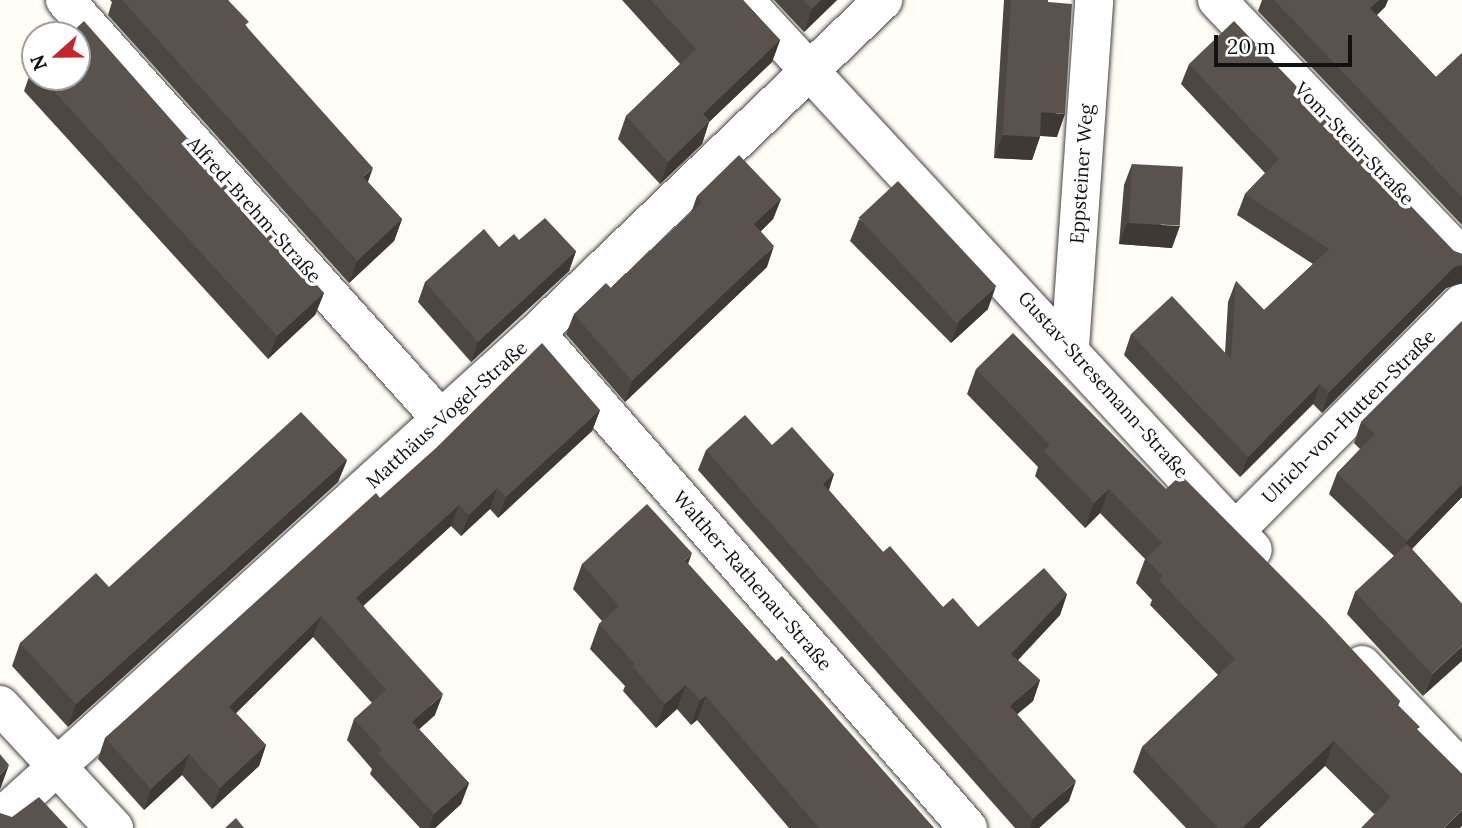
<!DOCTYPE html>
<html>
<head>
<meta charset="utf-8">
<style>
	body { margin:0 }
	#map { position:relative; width:1462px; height:828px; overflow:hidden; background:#fffdf5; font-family:Lora,serif }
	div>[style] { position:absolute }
	.roads { filter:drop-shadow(0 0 2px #444) drop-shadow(0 0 2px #444) }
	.street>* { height:38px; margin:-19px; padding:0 19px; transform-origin:19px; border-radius:19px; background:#fff }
	.wall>* { inset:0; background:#4d4742 }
	.shaded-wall>* { inset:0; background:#3f3936 }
	.building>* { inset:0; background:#5a524d; transform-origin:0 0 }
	span { translate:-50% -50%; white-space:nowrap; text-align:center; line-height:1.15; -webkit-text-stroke:7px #fff; paint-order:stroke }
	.street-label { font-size:19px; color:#111 }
	.north { position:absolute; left:21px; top:21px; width:70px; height:70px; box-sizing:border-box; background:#fff; border:2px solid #a0a0a0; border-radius:50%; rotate:249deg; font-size:19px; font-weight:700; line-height:28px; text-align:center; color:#111 }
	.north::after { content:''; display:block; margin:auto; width:24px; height:32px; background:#c4262e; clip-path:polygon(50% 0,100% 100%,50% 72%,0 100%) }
	.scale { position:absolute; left:1214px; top:35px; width:138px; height:32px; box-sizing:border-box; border:4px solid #111; border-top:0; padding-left:9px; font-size:21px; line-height:24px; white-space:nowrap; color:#111; -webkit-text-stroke:5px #fff; paint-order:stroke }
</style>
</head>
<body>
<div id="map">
	<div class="roads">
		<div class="street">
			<i style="left:65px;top:0;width:564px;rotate:48.09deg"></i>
			<i style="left:744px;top:0;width:749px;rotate:47.22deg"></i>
			<i style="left:1217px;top:0;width:355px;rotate:46.4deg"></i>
			<i style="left:536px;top:333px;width:657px;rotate:48.89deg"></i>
			<i style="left:1070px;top:347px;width:348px;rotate:-86deg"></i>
			<i style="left:1235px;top:531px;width:322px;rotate:-45.1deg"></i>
			<i style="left:1362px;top:665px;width:145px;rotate:46.4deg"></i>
			<i style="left:0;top:705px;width:168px;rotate:47.2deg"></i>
			<i style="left:0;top:818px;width:723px;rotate:-42.14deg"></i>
			<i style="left:536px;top:333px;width:481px;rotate:-43.8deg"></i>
		</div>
	</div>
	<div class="wall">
		<i style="clip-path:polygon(110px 0,228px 0,247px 27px,368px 182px,402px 219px,394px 241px,349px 283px,108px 15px,112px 2px)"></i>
		<i style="clip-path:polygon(622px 0,743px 0,780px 40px,772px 62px,709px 122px,702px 144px,660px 184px,618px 139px,626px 116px,680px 64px)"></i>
		<i style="clip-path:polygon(774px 0,837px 0,804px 32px)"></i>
		<i style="clip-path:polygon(1004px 0,1048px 0,1057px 137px,1040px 136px,1032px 160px,994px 158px)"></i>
		<i style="clip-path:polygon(1262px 0,1388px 0,1385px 7px,1377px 15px,1436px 77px,1462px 53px,1462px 225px,1258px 11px)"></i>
		<i style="clip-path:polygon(1189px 64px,1454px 251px,1462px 254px,1462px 283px,1446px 288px,1322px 413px,1313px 404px,1240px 477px,1124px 355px,1131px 334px,1225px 353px,1228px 302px,1236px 281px,1264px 310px,1313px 264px,1237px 215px,1245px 194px,1265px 173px,1181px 84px)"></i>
		<i style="clip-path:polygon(35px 66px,35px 77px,77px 77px,324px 293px,315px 315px,268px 359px,24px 91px,32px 68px)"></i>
		<i style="clip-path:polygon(1132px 164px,1172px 248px,1119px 244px,1124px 185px)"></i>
		<i style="clip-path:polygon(697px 196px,781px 199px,773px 219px,761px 231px,767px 267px,625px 402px,566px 334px,574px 314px,611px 288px,691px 213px)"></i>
		<i style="clip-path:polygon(859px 219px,988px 309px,951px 343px,850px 241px)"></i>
		<i style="clip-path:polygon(499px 247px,576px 251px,569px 271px,471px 362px,418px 302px,425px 282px)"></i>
		<i style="clip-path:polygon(1462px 321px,1462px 497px,1412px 549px,1462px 604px,1423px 696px,1347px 614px,1355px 592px,1394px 556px,1329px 494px,1337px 473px,1360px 449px,1354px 443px,1361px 422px)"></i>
		<i style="clip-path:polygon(976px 369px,1166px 489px,1400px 701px,1398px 706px,1418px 731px,1462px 774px,1374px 814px,1325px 766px,1259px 828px,1186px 828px,1133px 772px,1142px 747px,1218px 675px,1150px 605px,1152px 600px,1136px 583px,1145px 559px,1100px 513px,1085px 528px,1035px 476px,1038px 467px,967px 394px)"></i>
		<i style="clip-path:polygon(600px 410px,592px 431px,498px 518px,490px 509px,461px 536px,451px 526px,363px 605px,435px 715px,419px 729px,469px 783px,461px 804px,435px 828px,420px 828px,370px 774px,372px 769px,347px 740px,354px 719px,372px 703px,313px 637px,236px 713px,266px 745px,259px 766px,212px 809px,182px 775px,144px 810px,98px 759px,105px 738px,380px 498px)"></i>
		<i style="clip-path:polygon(772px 445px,834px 474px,829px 490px,883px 552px,943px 607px,978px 627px,1067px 594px,1060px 615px,1018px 660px,1040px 680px,1033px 701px,1017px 714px,1069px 801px,1039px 828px,1015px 828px,698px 470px,706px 450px)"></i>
		<i style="clip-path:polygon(347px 460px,338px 482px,68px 727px,12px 666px,20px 643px,109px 587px)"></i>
		<i style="clip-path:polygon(582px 564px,688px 564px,776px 661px,934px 828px,789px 828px,697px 720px,691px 725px,677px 709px,656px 728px,623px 691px,625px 686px,590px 649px,599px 624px,602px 621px,573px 589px)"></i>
	</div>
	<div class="shaded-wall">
		<i style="clip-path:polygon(821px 0,837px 0,804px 32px,812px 9px)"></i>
		<i style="clip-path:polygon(1379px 0,1388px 0,1385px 7px,1363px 28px,1370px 8px)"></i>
		<i style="clip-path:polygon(780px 40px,772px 62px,709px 122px,702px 144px,660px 184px,668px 162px,703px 114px)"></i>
		<i style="clip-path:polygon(1041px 112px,1065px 114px,1057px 137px,1033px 135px)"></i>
		<i style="clip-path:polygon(1003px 135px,1040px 137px,1032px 160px,994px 158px)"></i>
		<i style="clip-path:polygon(373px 168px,365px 190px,363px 177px)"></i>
		<i style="clip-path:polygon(781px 199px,773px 219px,747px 245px,754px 224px)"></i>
		<i style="clip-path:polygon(402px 219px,394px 241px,349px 283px,357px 261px)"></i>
		<i style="clip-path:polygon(1127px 223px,1180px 226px,1172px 248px,1119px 244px)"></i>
		<i style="clip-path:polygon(774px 246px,767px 267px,625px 402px,632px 381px)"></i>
		<i style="clip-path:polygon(576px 251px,569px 271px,471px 362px,478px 342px)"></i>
		<i style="clip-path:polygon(1462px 265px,1462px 283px,1446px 288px,1322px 413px,1329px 392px,1454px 267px)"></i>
		<i style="clip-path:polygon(996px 286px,988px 309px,951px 343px,959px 321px)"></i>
		<i style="clip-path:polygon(324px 293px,315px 315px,268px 359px,277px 336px)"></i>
		<i style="clip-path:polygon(1320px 384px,1313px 404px,1240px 477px,1248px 457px)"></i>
		<i style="clip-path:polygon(600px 410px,592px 431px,498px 518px,506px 497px)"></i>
		<i style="clip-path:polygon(347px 460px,338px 482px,68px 727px,76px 704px)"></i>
		<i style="clip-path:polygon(834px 474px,827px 494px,823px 484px)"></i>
		<i style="clip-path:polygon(1462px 484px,1462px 497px,1400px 561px,1407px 541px)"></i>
		<i style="clip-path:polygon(497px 488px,490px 509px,461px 536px,469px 515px)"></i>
		<i style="clip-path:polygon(1109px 489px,1100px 513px,1085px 528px,1094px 503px)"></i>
		<i style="clip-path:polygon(459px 505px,451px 526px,349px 619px,356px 598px)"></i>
		<i style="clip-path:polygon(692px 553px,683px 578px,685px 560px)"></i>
		<i style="clip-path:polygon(1067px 594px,1060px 615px,1004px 675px,1011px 654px)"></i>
		<i style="clip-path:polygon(321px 616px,313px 637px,222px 727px,229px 707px)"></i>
		<i style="clip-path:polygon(1462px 646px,1462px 661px,1423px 696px,1432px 674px)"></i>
		<i style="clip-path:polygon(1040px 680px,1033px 701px,1002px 727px,1010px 706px)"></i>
		<i style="clip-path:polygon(686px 685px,677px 709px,656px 728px,665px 704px)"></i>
		<i style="clip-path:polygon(443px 694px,435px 715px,405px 742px,412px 722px)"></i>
		<i style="clip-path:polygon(706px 696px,697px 720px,691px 725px,700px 700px)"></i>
		<i style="clip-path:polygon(1334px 741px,1325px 766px,1259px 828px,1242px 828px)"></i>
		<i style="clip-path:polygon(266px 745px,259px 766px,212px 809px,220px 788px)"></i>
		<i style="clip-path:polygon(189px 754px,182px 775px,144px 810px,151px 789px)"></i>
		<i style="clip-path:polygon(9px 765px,1px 787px,0 789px,0 775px)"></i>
		<i style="clip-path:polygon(1076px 781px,1069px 801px,1039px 828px,1030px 828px,1033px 819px)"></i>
		<i style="clip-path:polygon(469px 783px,461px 804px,435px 828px,429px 828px,434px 814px)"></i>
		<i style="clip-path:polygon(1462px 810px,1462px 826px,1460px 828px,1444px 828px)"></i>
	</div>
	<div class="building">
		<i style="clip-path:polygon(122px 0,228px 0,249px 22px,245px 25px,373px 168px,363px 177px,402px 219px,357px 261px)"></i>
		<i style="clip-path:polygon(651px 0,743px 0,780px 40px,703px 114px,710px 121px,668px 162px,626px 116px,696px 49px)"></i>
		<i style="clip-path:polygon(803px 0,821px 0,812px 9px)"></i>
		<i style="clip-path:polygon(1011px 0,1048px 0,1048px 2px,1072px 4px,1065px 114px,1041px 112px,1040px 137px,1003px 135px)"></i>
		<i style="clip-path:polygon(1274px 0,1379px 0,1370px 8px,1436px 77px,1462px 53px,1462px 197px)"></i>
		<i style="clip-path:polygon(84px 21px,324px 293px,277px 336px,41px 77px,77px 77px,77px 35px,69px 35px)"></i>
		<i style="clip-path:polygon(1234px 21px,1454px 251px,1462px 254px,1462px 265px,1454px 267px,1329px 392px,1320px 384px,1248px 457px,1131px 334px,1172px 296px,1231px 359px,1236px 281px,1264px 310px,1329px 249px,1245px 194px,1279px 159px,1189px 64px)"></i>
		<i style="clip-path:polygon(739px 155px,781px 199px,754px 224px,774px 246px,632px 381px,574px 314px,606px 283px,611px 288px,702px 202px,697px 196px)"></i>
		<i style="left:1132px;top:164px;width:51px;height:59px;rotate:3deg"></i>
		<i style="left:898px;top:181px;width:144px;height:54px;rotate:47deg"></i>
		<i style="clip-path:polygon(545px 218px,576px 251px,478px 342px,425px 282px,484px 229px,499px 247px,514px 234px,519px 240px)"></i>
		<i style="clip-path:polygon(1462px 321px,1462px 484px,1407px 541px,1337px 473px,1375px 434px,1361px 422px)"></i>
		<i style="clip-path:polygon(1013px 333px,1166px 489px,1181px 475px,1324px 619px,1400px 701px,1397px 704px,1420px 727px,1417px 729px,1462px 774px,1462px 810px,1444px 828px,1361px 828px,1391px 797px,1334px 741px,1242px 828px,1218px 828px,1142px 747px,1235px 659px,1159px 580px,1163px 576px,1145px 559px,1162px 543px,1109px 489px,1094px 503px,1044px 451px,1050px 445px,976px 369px)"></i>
		<i style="clip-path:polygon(542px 343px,600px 410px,506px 497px,497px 488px,469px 515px,459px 505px,356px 598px,443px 694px,412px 722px,469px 783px,434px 814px,378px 753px,382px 750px,354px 719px,386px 690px,321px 616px,229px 707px,266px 745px,220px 788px,189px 754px,151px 789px,105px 738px,376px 493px,380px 498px,436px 448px)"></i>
		<i style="clip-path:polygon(301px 412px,347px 460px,76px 704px,20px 643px,96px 573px,109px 587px)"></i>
		<i style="clip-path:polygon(745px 415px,772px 445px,792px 427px,834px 474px,823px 484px,883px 552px,890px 546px,943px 607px,953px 598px,978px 627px,1044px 568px,1067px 594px,1011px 654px,1040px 680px,1010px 706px,1076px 781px,1033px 819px,706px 450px)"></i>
		<i style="clip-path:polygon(647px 504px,692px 553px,685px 560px,776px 661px,782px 656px,934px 828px,819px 828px,706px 696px,700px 700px,686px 685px,665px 704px,632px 666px,635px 664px,599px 624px,619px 606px,582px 564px)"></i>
		<i style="clip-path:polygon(1407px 544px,1462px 604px,1462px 646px,1432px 674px,1355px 592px)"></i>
		<i style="clip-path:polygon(0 754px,9px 765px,0 775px)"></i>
		<i style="clip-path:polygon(39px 797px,68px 828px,0 828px,0 813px,12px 817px)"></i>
		<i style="clip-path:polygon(236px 818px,244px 828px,225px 828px)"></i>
	</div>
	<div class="street-label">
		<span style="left:1354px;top:144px;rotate:46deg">Vom-Stein-Straße</span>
		<span style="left:1082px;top:174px;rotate:-86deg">Eppsteiner Weg</span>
		<span style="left:254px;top:210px;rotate:48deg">Alfred-Brehm-Straße</span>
		<span style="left:1103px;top:385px;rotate:48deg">Gustav-Stresemann-Straße</span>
		<span style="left:447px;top:415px;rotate:-42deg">Matthäus-Vogel-Straße</span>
		<span style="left:1349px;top:417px;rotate:-45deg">Ulrich-von-Hutten-Straße</span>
		<span style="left:752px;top:581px;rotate:49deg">Walther-Rathenau-Straße</span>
	</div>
	<div class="north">N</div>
	<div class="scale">20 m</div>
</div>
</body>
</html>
